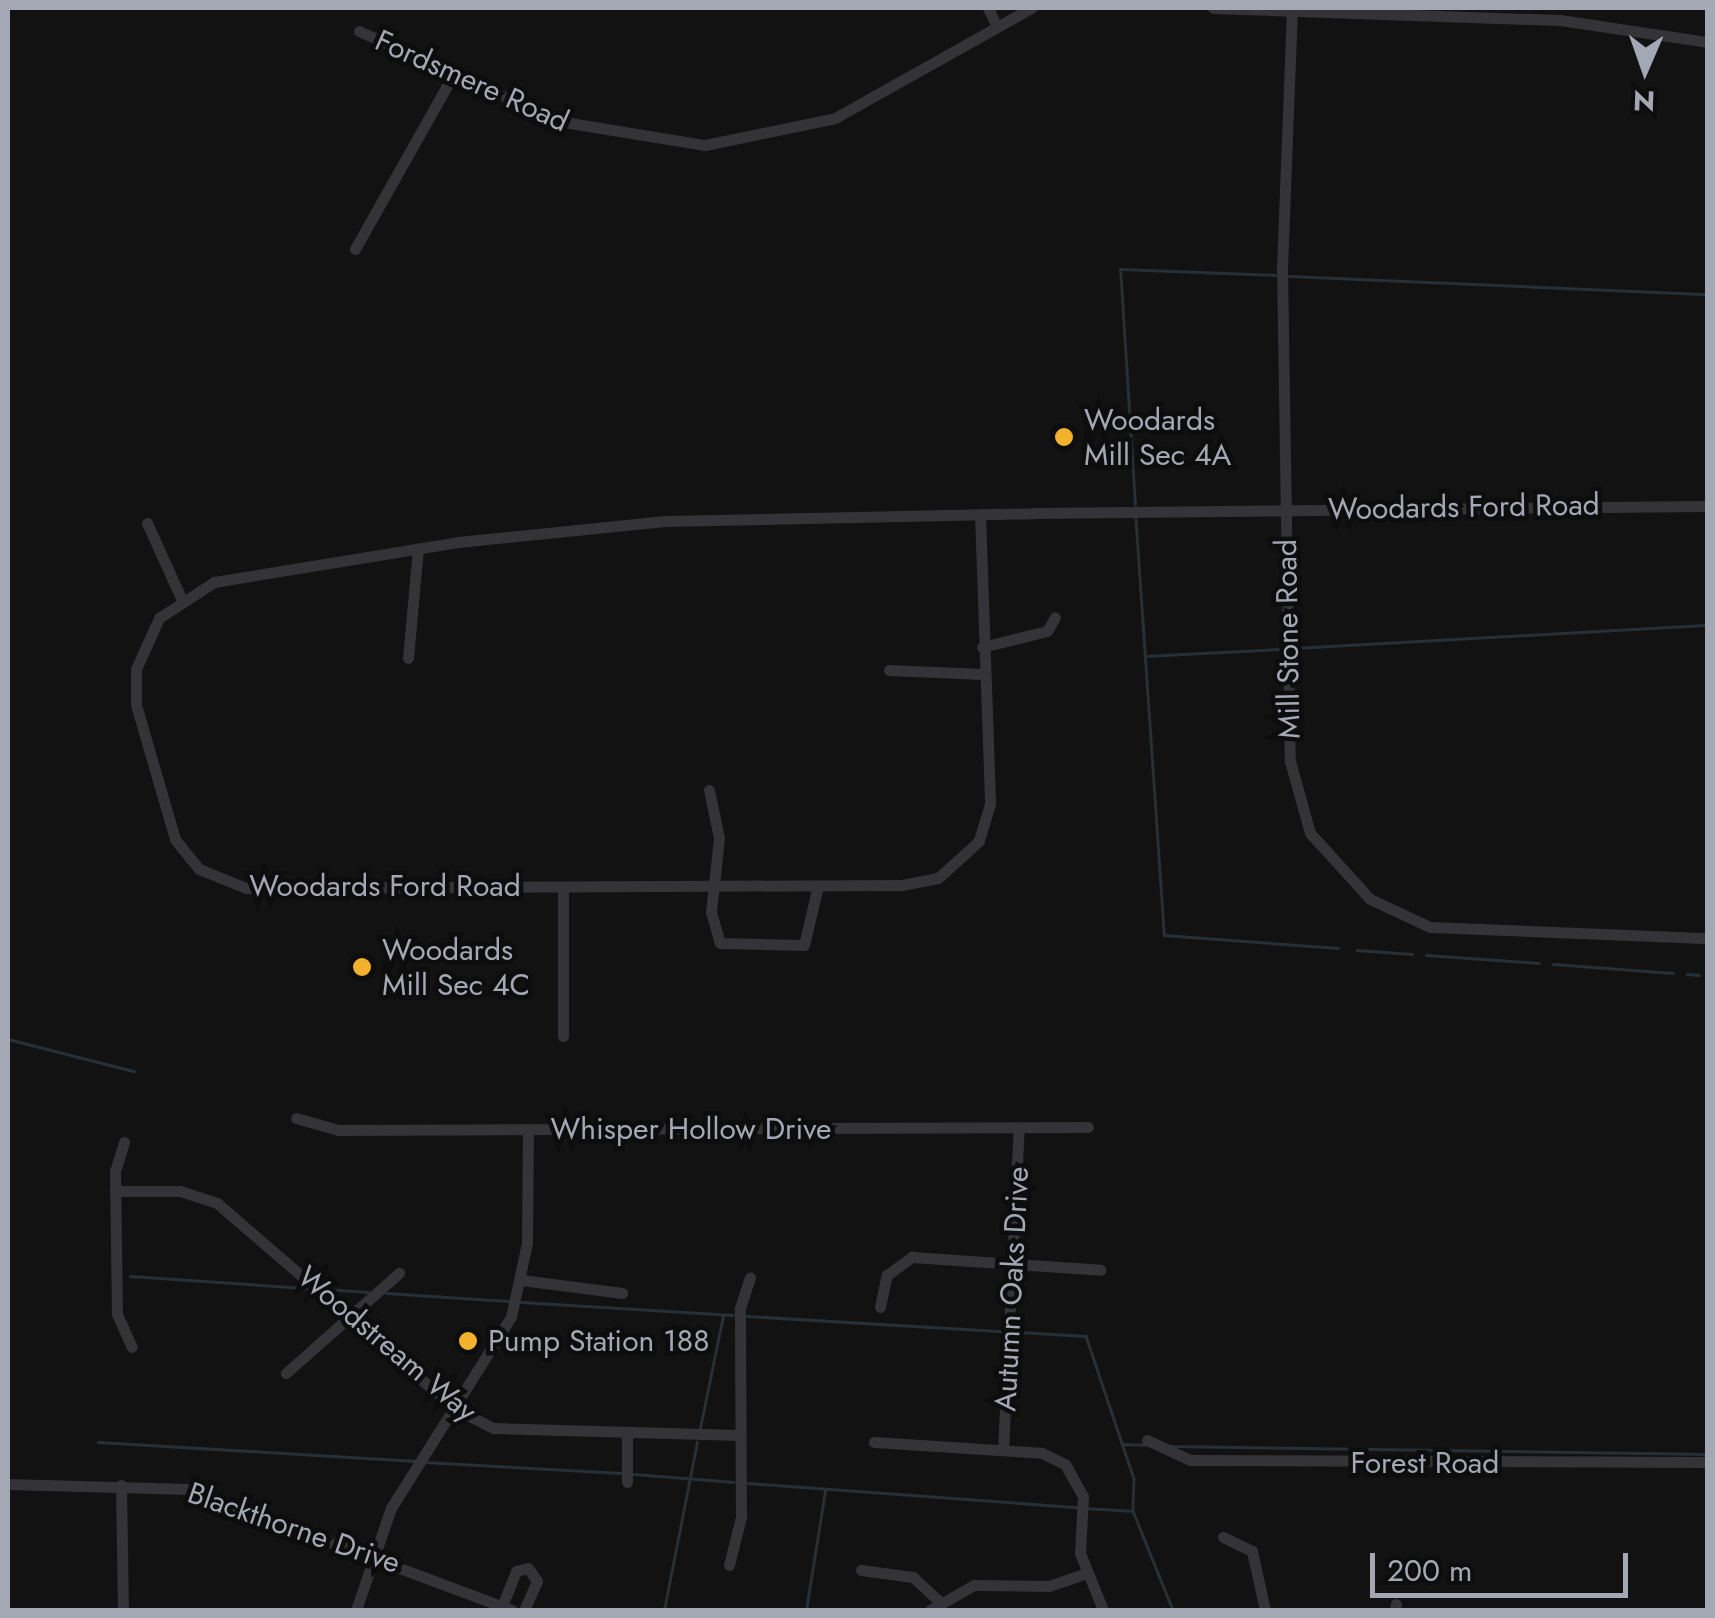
<!DOCTYPE html>
<html>
<head>
<meta charset="utf-8">
<style>
	body { margin:0 }
	#map { position:relative; width:1715px; height:1618px; overflow:hidden; background:#121213; font-family:Jost,sans-serif }
	div>[style] { position:absolute }
	.stream>* { height:2.5px; margin:-1.25px; padding:0 1.25px; transform-origin:1.25px; border-radius:1.25px; background:#283037 }
	.minor>* { height:11px; margin:-5.5px; padding:0 5.5px; transform-origin:5.5px; border-radius:5.5px; background:#333338 }
	.dots>* { width:28px; height:28px; translate:-50% -50%; box-sizing:border-box; border:5px solid #0d0d0e; border-radius:50% }
	span { translate:-50% -50%; white-space:nowrap; text-align:center; line-height:1.15; -webkit-text-stroke:9px #0d0d0e; paint-order:stroke }
	.street-label { font-size:30px; color:#a3a8b4 }
	.poi-label { font-size:30px; color:#a3a8b4 }
	.left { translate:0 -50%; text-align:left }
	.frame { position:absolute; inset:0; border:10px solid #a3a8b4; pointer-events:none }
	.north { position:absolute; left:1595px; top:20px; width:100px; height:100px; -webkit-text-stroke:8px #0d0d0e; paint-order:stroke; rotate:182deg; font-size:28px; font-weight:700; line-height:40px; text-align:center; color:#a3a8b4 }
	.north::after { content:''; display:block; margin:auto; width:35px; height:45px; background:#a3a8b4; clip-path:polygon(50% 0,100% 100%,50% 72%,0 100%) }
	.scale { position:absolute; left:1370px; top:1553px; width:258px; height:45px; box-sizing:border-box; border:5px solid #a3a8b4; border-top:0; padding-left:12px; font-size:30px; line-height:35px; white-space:nowrap; color:#a3a8b4; -webkit-text-stroke:8px #0d0d0e; paint-order:stroke }
</style>
</head>
<body>
<div id="map">
	<div class="stream">
		<i style="left:1289px;top:276px;width:419px;rotate:2.5deg"></i>
		<i style="left:1135px;top:505px;width:236px;rotate:-93.6deg"></i>
		<i style="left:1120px;top:269px;width:155px;rotate:2.2deg"></i>
		<i style="left:1136px;top:519px;width:417px;rotate:86.1deg"></i>
		<i style="left:1164px;top:935px;width:174px;rotate:4.3deg"></i>
		<i style="left:1295px;top:648px;width:414px;rotate:-3.2deg"></i>
		<i style="left:1146px;top:656px;width:135px;rotate:-3deg"></i>
		<i style="left:1357px;top:950px;width:55px;rotate:4.2deg"></i>
		<i style="left:1426px;top:955px;width:113px;rotate:4deg"></i>
		<i style="left:1553px;top:964px;width:120px;rotate:4.3deg"></i>
		<i style="left:1687px;top:974px;width:12px;rotate:5deg"></i>
		<i style="left:8px;top:1039px;width:130px;rotate:14.3deg"></i>
		<i style="left:130px;top:1276px;width:178px;rotate:3.9deg"></i>
		<i style="left:326px;top:1289px;width:42px;rotate:4.1deg"></i>
		<i style="left:386px;top:1293px;width:122px;rotate:3.8deg"></i>
		<i style="left:521px;top:1302px;width:212px;rotate:3.5deg"></i>
		<i style="left:747px;top:1316px;width:255px;rotate:3.4deg"></i>
		<i style="left:1018px;top:1332px;width:68px;rotate:3.4deg"></i>
		<i style="left:1086px;top:1336px;width:151px;rotate:71.4deg"></i>
		<i style="left:1134px;top:1479px;width:32px;rotate:92deg"></i>
		<i style="left:1133px;top:1511px;width:107px;rotate:68deg"></i>
		<i style="left:700px;top:1428px;width:114px;rotate:-78.4deg"></i>
		<i style="left:98px;top:1442px;width:319px;rotate:3.4deg"></i>
		<i style="left:1122px;top:1444px;width:24px;rotate:2deg"></i>
		<i style="left:1169px;top:1446px;width:539px;rotate:0.85deg"></i>
		<i style="left:424px;top:1462px;width:197px;rotate:3.2deg"></i>
		<i style="left:634px;top:1474px;width:100px;rotate:4.6deg"></i>
		<i style="left:748px;top:1483px;width:330px;rotate:4.2deg"></i>
		<i style="left:1085px;top:1508px;width:48px;rotate:3.6deg"></i>
		<i style="left:664px;top:1610px;width:171px;rotate:-78.9deg"></i>
		<i style="left:806px;top:1610px;width:120px;rotate:-80.9deg"></i>
	</div>
	<div class="minor">
		<i style="left:988px;top:8px;width:14px;rotate:65deg"></i>
		<i style="left:1213px;top:8px;width:347px;rotate:2deg"></i>
		<i style="left:1560px;top:20px;width:150px;rotate:8.5deg"></i>
		<i style="left:1292px;top:8px;width:258px;rotate:92.2deg"></i>
		<i style="left:1282px;top:266px;width:495px;rotate:89.1deg"></i>
		<i style="left:1290px;top:761px;width:75px;rotate:74.5deg"></i>
		<i style="left:1310px;top:833px;width:89px;rotate:47.7deg"></i>
		<i style="left:1370px;top:899px;width:66px;rotate:25deg"></i>
		<i style="left:1430px;top:927px;width:278px;rotate:2.3deg"></i>
		<i style="left:359px;top:31px;width:218px;rotate:24.3deg"></i>
		<i style="left:558px;top:121px;width:149px;rotate:9.3deg"></i>
		<i style="left:705px;top:145px;width:133px;rotate:-11.7deg"></i>
		<i style="left:835px;top:118px;width:225px;rotate:-29.3deg"></i>
		<i style="left:355px;top:249px;width:200px;rotate:-60.6deg"></i>
		<i style="left:980px;top:514px;width:290px;rotate:88deg"></i>
		<i style="left:990px;top:804px;width:39px;rotate:107deg"></i>
		<i style="left:979px;top:841px;width:55px;rotate:137.9deg"></i>
		<i style="left:938px;top:878px;width:38px;rotate:169deg"></i>
		<i style="left:901px;top:885px;width:655px;rotate:179.74deg"></i>
		<i style="left:246px;top:888px;width:51px;rotate:-158deg"></i>
		<i style="left:199px;top:869px;width:38px;rotate:-129deg"></i>
		<i style="left:175px;top:839px;width:140px;rotate:-106.2deg"></i>
		<i style="left:136px;top:705px;width:36px;rotate:-90deg"></i>
		<i style="left:136px;top:669px;width:56px;rotate:-65.7deg"></i>
		<i style="left:159px;top:618px;width:66px;rotate:-33.2deg"></i>
		<i style="left:214px;top:582px;width:247px;rotate:-9.3deg"></i>
		<i style="left:458px;top:542px;width:208px;rotate:-5.8deg"></i>
		<i style="left:665px;top:521px;width:369px;rotate:-1.2deg"></i>
		<i style="left:1034px;top:513px;width:674px;rotate:-0.6deg"></i>
		<i style="left:147px;top:523px;width:82px;rotate:65.6deg"></i>
		<i style="left:982px;top:647px;width:67px;rotate:-13.8deg"></i>
		<i style="left:1047px;top:631px;width:16px;rotate:-60deg"></i>
		<i style="left:408px;top:658px;width:110px;rotate:-84.8deg"></i>
		<i style="left:889px;top:670px;width:93px;rotate:2.5deg"></i>
		<i style="left:709px;top:790px;width:49px;rotate:78.2deg"></i>
		<i style="left:719px;top:838px;width:74px;rotate:96.2deg"></i>
		<i style="left:711px;top:912px;width:32px;rotate:74deg"></i>
		<i style="left:720px;top:943px;width:84px;rotate:1.4deg"></i>
		<i style="left:804px;top:945px;width:61px;rotate:-76.7deg"></i>
		<i style="left:563px;top:1036px;width:149px;rotate:-90deg"></i>
		<i style="left:296px;top:1118px;width:44px;rotate:15.9deg"></i>
		<i style="left:338px;top:1130px;width:750px;rotate:-0.23deg"></i>
		<i style="left:124px;top:1142px;width:30px;rotate:107deg"></i>
		<i style="left:115px;top:1171px;width:143px;rotate:89.2deg"></i>
		<i style="left:117px;top:1314px;width:36px;rotate:66deg"></i>
		<i style="left:115px;top:1191px;width:65px"></i>
		<i style="left:180px;top:1191px;width:39px;rotate:18deg"></i>
		<i style="left:217px;top:1203px;width:316px;rotate:40.8deg"></i>
		<i style="left:456px;top:1409px;width:42px;rotate:27.2deg"></i>
		<i style="left:493px;top:1428px;width:247px;rotate:1.6deg"></i>
		<i style="left:521px;top:1280px;width:102px;rotate:7.3deg"></i>
		<i style="left:880px;top:1307px;width:33px;rotate:-78deg"></i>
		<i style="left:887px;top:1275px;width:31px;rotate:-36deg"></i>
		<i style="left:912px;top:1257px;width:189px;rotate:3.9deg"></i>
		<i style="left:286px;top:1373px;width:151px;rotate:-41.5deg"></i>
		<i style="left:1147px;top:1440px;width:47px;rotate:24.9deg"></i>
		<i style="left:1190px;top:1460px;width:518px;rotate:0.22deg"></i>
		<i style="left:874px;top:1442px;width:168px;rotate:3.7deg"></i>
		<i style="left:1042px;top:1453px;width:25px;rotate:26deg"></i>
		<i style="left:1065px;top:1464px;width:37px;rotate:61deg"></i>
		<i style="left:1083px;top:1496px;width:57px;rotate:93deg"></i>
		<i style="left:1080px;top:1553px;width:61px;rotate:68deg"></i>
		<i style="left:1003px;top:1450px;width:322px;rotate:-87.2deg"></i>
		<i style="left:627px;top:1482px;width:47px;rotate:-90deg"></i>
		<i style="left:8px;top:1484px;width:180px;rotate:1.6deg"></i>
		<i style="left:188px;top:1489px;width:346px;rotate:20.5deg"></i>
		<i style="left:121px;top:1485px;width:125px;rotate:89.1deg"></i>
		<i style="left:1223px;top:1537px;width:32px;rotate:26deg"></i>
		<i style="left:1252px;top:1551px;width:60px;rotate:77.6deg"></i>
		<i style="left:729px;top:1565px;width:49px;rotate:-76deg"></i>
		<i style="left:741px;top:1517px;width:209px;rotate:-90.3deg"></i>
		<i style="left:740px;top:1308px;width:32px;rotate:-72deg"></i>
		<i style="left:861px;top:1570px;width:52px;rotate:7.7deg"></i>
		<i style="left:913px;top:1577px;width:37px;rotate:43deg"></i>
		<i style="left:502px;top:1606px;width:38px;rotate:-68deg"></i>
		<i style="left:516px;top:1571px;width:12px;rotate:-14deg"></i>
		<i style="left:528px;top:1568px;width:16px;rotate:55deg"></i>
		<i style="left:537px;top:1581px;width:32px;rotate:114deg"></i>
		<i style="left:356px;top:1610px;width:108px;rotate:-71.1deg"></i>
		<i style="left:391px;top:1508px;width:226px;rotate:-57.9deg"></i>
		<i style="left:511px;top:1317px;width:76px;rotate:-77.8deg"></i>
		<i style="left:527px;top:1243px;width:113px;rotate:-89.5deg"></i>
		<i style="left:930px;top:1610px;width:51px;rotate:-29.6deg"></i>
		<i style="left:974px;top:1585px;width:75px;rotate:0.8deg"></i>
		<i style="left:1049px;top:1586px;width:39px;rotate:-19deg"></i>
		<i style="left:1395px;top:1610px;width:6px;rotate:-81deg"></i>
	</div>
	<div class="dots">
		<i style="left:1064px;top:437px;background:#f2b22b"></i>
		<i style="left:362px;top:967px;background:#f2b22b"></i>
		<i style="left:468px;top:1341px;background:#f2b22b"></i>
	</div>
	<div class="street-label">
		<span style="left:472px;top:81px;rotate:24deg">Fordsmere Road</span>
		<span style="left:1464px;top:507px;rotate:-1deg">Woodards Ford Road</span>
		<span style="left:1288px;top:639px;rotate:-91deg">Mill Stone Road</span>
		<span style="left:385px;top:886px">Woodards Ford Road</span>
		<span style="left:691px;top:1129px">Whisper Hollow Drive</span>
		<span style="left:1012px;top:1289px;rotate:-87deg">Autumn Oaks Drive</span>
		<span style="left:387px;top:1344px;rotate:40deg">Woodstream Way</span>
		<span style="left:1425px;top:1463px">Forest Road</span>
		<span style="left:294px;top:1528px;rotate:19deg">Blackthorne Drive</span>
	</div>
	<div class="poi-label">
		<span class="left" style="left:1084px;top:437px">Woodards<br>Mill Sec 4A</span>
		<span class="left" style="left:382px;top:967px">Woodards<br>Mill Sec 4C</span>
		<span class="left" style="left:488px;top:1341px">Pump Station 188</span>
	</div>
	<div class="frame"></div>
	<div class="north">N</div>
	<div class="scale">200 m</div>
</div>
</body>
</html>
